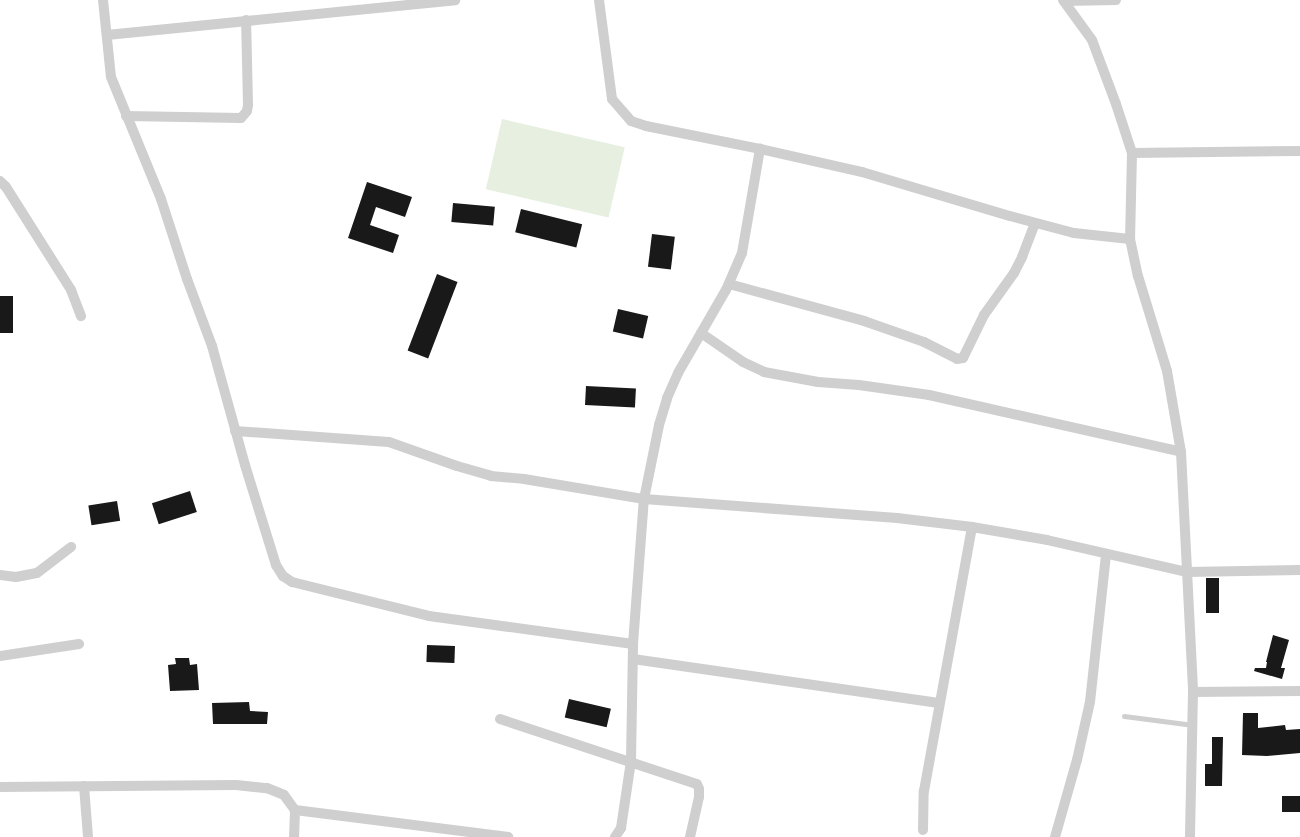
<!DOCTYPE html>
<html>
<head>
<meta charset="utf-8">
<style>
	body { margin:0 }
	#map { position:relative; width:1300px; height:837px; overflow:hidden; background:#fff; font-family:Roboto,sans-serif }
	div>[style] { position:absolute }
	.green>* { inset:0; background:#e6efe0; transform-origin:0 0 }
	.building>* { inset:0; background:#191919; transform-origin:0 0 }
	.service>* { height:5px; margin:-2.5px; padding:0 2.5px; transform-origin:2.5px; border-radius:2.5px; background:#cfcfcf }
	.minor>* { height:10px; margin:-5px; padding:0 5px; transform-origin:5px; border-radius:5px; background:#cfcfcf }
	span { translate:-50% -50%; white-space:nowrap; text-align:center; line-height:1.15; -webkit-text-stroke:4px #fff; paint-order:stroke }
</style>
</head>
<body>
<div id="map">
	<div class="green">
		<i style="left:502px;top:119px;width:126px;height:72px;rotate:13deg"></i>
	</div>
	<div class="building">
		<i style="clip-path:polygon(367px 182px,412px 197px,405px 217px,376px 207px,370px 225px,399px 235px,393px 253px,348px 238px)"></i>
		<i style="left:453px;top:203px;width:42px;height:19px;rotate:5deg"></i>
		<i style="left:521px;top:209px;width:63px;height:24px;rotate:14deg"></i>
		<i style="left:652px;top:234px;width:23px;height:33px;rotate:7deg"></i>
		<i style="left:437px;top:274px;width:22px;height:82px;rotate:21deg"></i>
		<i style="left:0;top:296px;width:13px;height:37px"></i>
		<i style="left:618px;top:309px;width:31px;height:23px;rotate:13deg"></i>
		<i style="left:586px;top:386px;width:50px;height:19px;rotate:3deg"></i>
		<i style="left:190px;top:491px;width:22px;height:40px;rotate:72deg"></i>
		<i style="left:117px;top:501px;width:20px;height:29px;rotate:81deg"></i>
		<i style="left:1206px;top:578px;width:13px;height:35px"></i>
		<i style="clip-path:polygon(1273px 635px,1289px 640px,1281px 668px,1285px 668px,1282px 679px,1254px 671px,1255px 668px,1266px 668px,1267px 662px,1266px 662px)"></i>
		<i style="left:427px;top:645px;width:28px;height:17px;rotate:2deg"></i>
		<i style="clip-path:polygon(175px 658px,189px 658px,190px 665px,197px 664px,199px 690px,170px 691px,168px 665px,176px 664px)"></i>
		<i style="left:569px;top:699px;width:43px;height:19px;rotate:13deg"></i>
		<i style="clip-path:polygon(249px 702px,250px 711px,268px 712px,267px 724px,213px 724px,212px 703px)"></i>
		<i style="clip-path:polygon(1243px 713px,1258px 713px,1258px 728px,1285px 725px,1286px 730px,1300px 729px,1300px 753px,1267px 756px,1242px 755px)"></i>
		<i style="clip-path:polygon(1212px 737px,1223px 737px,1222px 786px,1205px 786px,1205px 764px,1212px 764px)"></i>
		<i style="left:1282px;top:796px;width:18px;height:16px"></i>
	</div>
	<div class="service">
		<i style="left:1124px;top:716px;width:70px;rotate:7.4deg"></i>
	</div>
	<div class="minor">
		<i style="left:103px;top:0;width:77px;rotate:84.1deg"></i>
		<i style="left:111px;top:77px;width:132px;rotate:67.7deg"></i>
		<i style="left:161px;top:199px;width:84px;rotate:72deg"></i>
		<i style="left:187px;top:279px;width:72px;rotate:69.5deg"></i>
		<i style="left:212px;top:346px;width:123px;rotate:74.5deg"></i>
		<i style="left:245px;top:465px;width:105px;rotate:72.8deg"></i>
		<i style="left:276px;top:565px;width:13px;rotate:58deg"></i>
		<i style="left:283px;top:576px;width:11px;rotate:34deg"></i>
		<i style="left:292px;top:582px;width:141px;rotate:13.9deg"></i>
		<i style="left:429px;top:616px;width:206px;rotate:7.8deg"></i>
		<i style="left:599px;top:0;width:100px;rotate:82.5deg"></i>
		<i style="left:612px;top:99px;width:29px;rotate:49deg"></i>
		<i style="left:631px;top:121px;width:16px;rotate:18deg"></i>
		<i style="left:646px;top:126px;width:116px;rotate:11.4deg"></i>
		<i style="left:760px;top:149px;width:105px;rotate:12.7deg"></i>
		<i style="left:862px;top:172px;width:154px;rotate:16.6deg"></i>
		<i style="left:1010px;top:216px;width:66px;rotate:14.9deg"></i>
		<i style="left:1074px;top:233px;width:56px;rotate:6.1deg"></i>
		<i style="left:1063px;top:0;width:49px;rotate:54.1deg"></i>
		<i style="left:1092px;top:40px;width:68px;rotate:69.4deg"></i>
		<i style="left:1116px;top:104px;width:52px;rotate:71.9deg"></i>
		<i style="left:1132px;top:153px;width:86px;rotate:91.3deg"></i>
		<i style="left:1130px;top:239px;width:38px;rotate:78deg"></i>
		<i style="left:1138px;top:276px;width:99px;rotate:73deg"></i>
		<i style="left:1167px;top:371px;width:82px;rotate:80.2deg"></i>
		<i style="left:1181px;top:452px;width:240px;rotate:87.1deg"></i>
		<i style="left:1193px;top:692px;width:145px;rotate:91.2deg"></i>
		<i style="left:1064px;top:1px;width:52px;rotate:-1.1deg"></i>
		<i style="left:107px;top:35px;width:350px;rotate:-5.7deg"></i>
		<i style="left:126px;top:116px;width:115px;rotate:1deg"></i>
		<i style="left:241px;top:118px;width:9px;rotate:-49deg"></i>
		<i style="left:247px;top:111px;width:6px;rotate:-81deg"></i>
		<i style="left:248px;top:105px;width:85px;rotate:-91.3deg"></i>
		<i style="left:1132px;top:153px;width:168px;rotate:-0.7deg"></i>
		<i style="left:0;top:181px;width:8px;rotate:45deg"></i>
		<i style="left:6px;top:187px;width:122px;rotate:57.7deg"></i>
		<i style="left:71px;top:290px;width:28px;rotate:69deg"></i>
		<i style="left:729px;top:284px;width:140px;rotate:15.3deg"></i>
		<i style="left:864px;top:321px;width:64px;rotate:19.3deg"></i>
		<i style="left:924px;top:342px;width:37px;rotate:27deg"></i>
		<i style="left:957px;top:359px;width:6px;rotate:-9deg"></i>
		<i style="left:963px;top:358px;width:48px;rotate:-64deg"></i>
		<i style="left:984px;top:315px;width:52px;rotate:-54.5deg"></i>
		<i style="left:1014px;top:273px;width:18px;rotate:-63deg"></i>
		<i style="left:1022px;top:257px;width:36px;rotate:-69deg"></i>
		<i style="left:701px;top:333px;width:51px;rotate:34.6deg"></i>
		<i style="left:743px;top:362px;width:23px;rotate:25deg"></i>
		<i style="left:764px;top:372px;width:55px;rotate:10.5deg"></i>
		<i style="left:818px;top:382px;width:41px;rotate:4.2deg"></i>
		<i style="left:859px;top:385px;width:71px;rotate:8.1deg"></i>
		<i style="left:929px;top:395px;width:258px;rotate:12.7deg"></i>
		<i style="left:235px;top:431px;width:154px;rotate:4.1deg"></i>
		<i style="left:389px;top:442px;width:72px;rotate:19.4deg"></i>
		<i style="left:457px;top:466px;width:35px;rotate:16deg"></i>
		<i style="left:491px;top:476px;width:33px;rotate:5deg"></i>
		<i style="left:524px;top:479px;width:122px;rotate:9.5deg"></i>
		<i style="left:644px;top:499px;width:254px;rotate:4.3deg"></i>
		<i style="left:897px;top:518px;width:76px;rotate:6.8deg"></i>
		<i style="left:972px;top:527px;width:76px;rotate:9.8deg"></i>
		<i style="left:1047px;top:540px;width:144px;rotate:12.9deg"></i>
		<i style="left:1187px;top:572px;width:113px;rotate:-1deg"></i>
		<i style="left:0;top:575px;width:16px;rotate:7deg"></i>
		<i style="left:16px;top:577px;width:21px;rotate:-11deg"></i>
		<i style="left:37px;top:573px;width:43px;rotate:-37.4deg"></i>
		<i style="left:0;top:656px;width:80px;rotate:-8.6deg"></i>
		<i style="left:633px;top:659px;width:309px;rotate:8.2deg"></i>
		<i style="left:1193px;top:692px;width:107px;rotate:-0.5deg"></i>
		<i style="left:500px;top:719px;width:207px;rotate:18.3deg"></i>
		<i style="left:697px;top:784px;width:5px;rotate:68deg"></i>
		<i style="left:699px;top:789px;width:8px;rotate:90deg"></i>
		<i style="left:699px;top:797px;width:41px;rotate:102.7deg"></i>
		<i style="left:84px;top:786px;width:51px;rotate:85.5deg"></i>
		<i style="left:0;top:787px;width:236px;rotate:-0.5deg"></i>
		<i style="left:236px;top:785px;width:31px;rotate:6deg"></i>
		<i style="left:267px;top:788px;width:18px;rotate:22deg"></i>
		<i style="left:284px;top:795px;width:19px;rotate:54deg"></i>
		<i style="left:295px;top:810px;width:27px;rotate:92deg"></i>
		<i style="left:295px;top:810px;width:215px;rotate:7.2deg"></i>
		<i style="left:923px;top:830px;width:39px;rotate:-89deg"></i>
		<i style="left:924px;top:791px;width:268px;rotate:-79.7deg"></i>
		<i style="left:615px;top:837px;width:11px;rotate:-56deg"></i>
		<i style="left:621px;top:828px;width:68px;rotate:-81.5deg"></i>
		<i style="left:631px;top:761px;width:117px;rotate:-89deg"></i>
		<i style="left:633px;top:644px;width:145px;rotate:-85.7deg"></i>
		<i style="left:644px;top:499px;width:76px;rotate:-78.5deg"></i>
		<i style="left:659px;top:425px;width:28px;rotate:-73deg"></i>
		<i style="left:667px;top:398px;width:27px;rotate:-66deg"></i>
		<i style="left:678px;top:373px;width:96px;rotate:-60deg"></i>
		<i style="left:726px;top:290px;width:40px;rotate:-66.6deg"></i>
		<i style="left:742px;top:253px;width:106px;rotate:-80.2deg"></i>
		<i style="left:1055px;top:837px;width:80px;rotate:-74.1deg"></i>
		<i style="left:1077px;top:760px;width:59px;rotate:-77.4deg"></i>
		<i style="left:1090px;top:702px;width:149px;rotate:-83.8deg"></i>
	</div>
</div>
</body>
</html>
